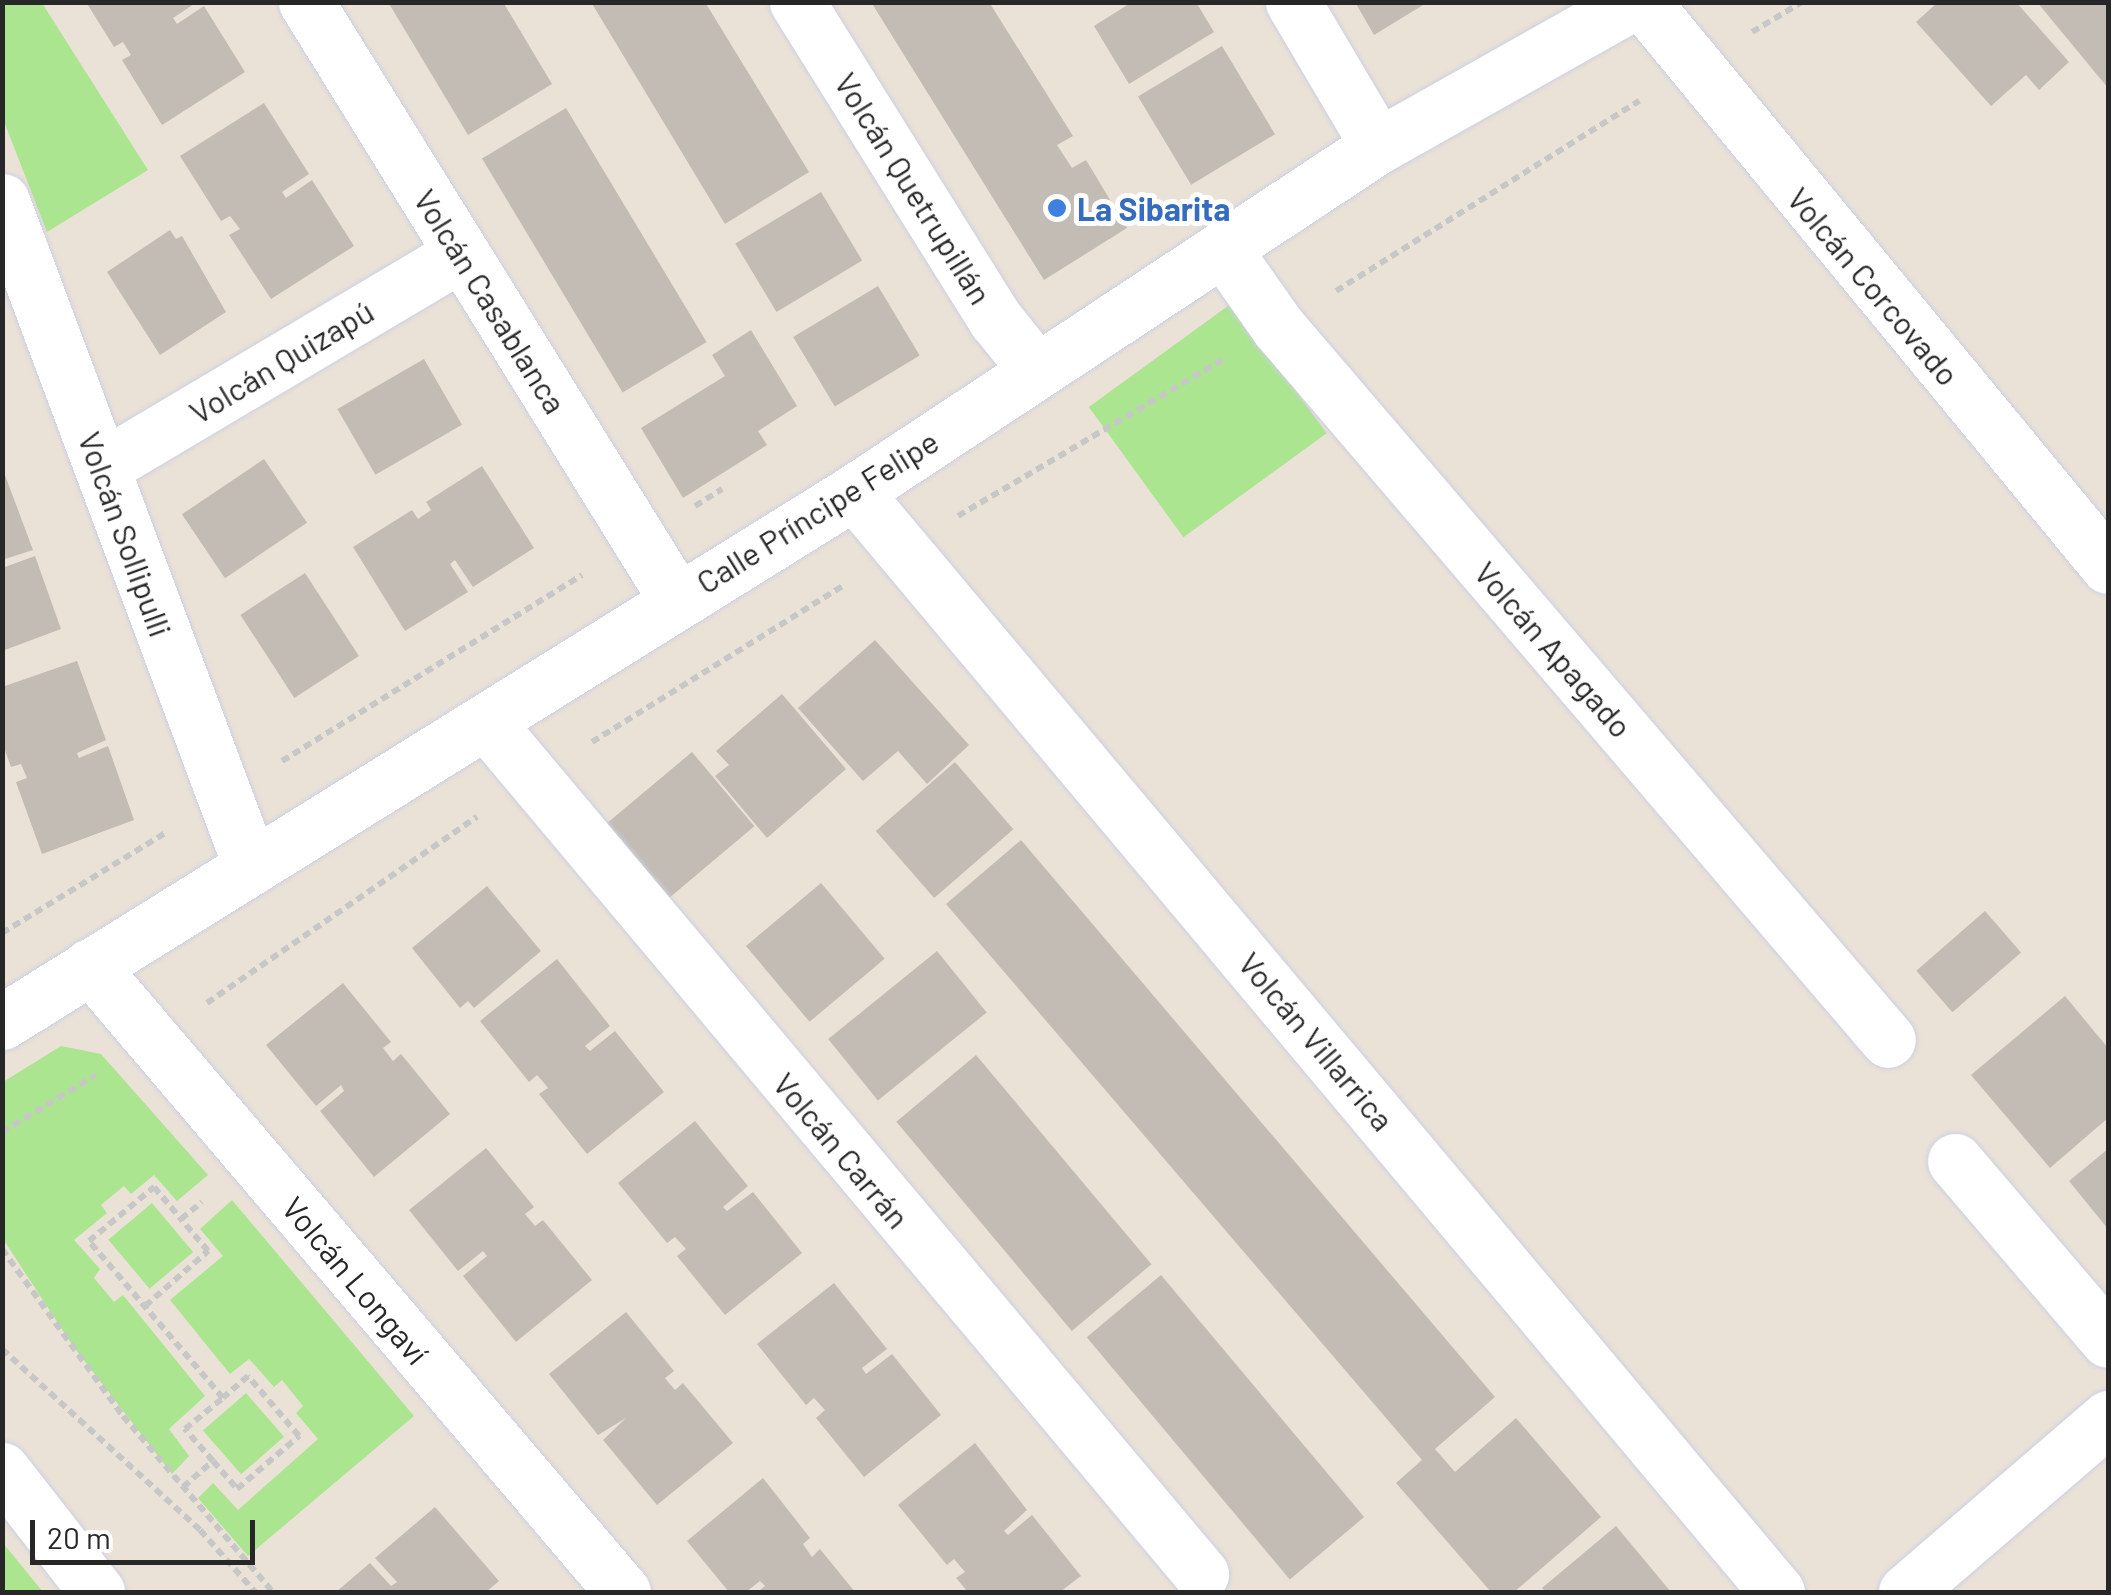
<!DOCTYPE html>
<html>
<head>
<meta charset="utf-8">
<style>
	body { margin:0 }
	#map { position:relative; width:2111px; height:1595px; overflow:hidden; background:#ebe2d7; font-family:Barlow,sans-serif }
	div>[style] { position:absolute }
	.green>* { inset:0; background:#abe590; transform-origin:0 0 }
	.building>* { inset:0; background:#c2bcb4; transform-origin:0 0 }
	.path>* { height:6px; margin-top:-3px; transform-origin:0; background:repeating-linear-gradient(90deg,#c7c7c7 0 8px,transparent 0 13px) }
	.roads { filter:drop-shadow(0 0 2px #ccd0e1) drop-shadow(0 0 2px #ccd0e1) }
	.street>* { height:55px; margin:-27.5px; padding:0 27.5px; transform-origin:27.5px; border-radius:27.5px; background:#fff }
	.secondary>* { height:55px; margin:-27.5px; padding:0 27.5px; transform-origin:27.5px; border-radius:27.5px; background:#fff }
	.dots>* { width:28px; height:28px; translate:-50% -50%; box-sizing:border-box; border:5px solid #fff; border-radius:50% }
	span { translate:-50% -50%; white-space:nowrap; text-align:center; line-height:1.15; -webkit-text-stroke:10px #fff; paint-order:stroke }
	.street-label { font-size:32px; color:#272727 }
	.shop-label { font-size:32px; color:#366cbe; font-weight:700 }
	.left { translate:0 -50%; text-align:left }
	.frame { position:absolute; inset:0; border:5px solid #272727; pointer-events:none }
	.scale { position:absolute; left:30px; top:1520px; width:225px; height:45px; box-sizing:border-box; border:5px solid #272727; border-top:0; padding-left:12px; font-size:30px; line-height:35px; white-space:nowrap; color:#272727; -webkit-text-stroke:8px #fff; paint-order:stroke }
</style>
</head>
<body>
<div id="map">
	<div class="green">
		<i style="clip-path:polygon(3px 2px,42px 3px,148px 170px,47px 232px,3px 119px)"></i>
		<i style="left:1232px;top:303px;width:161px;height:177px;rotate:54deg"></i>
		<i style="clip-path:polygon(61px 1046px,101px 1054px,208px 1175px,177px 1201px,154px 1175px,131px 1194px,124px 1186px,101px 1205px,107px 1213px,74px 1240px,100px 1269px,94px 1278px,114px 1302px,123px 1295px,205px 1396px,169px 1429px,189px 1456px,172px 1474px,73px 1346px,3px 1239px,3px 1082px)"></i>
		<i style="clip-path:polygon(232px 1200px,414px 1416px,248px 1556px,198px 1498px,213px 1483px,238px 1510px,318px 1439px,296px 1413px,303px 1406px,282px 1380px,274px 1387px,249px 1359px,230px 1374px,170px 1300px,223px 1256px,200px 1229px)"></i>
		<i style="left:152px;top:1203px;width:64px;height:57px;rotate:50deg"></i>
		<i style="left:246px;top:1393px;width:58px;height:57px;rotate:49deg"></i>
		<i style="clip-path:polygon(3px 1543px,43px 1592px,3px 1592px)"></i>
	</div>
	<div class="building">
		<i style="clip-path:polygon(86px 2px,197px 2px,173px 18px,177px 24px,204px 6px,245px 72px,162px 125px,122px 60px,131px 55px,123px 42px,114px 47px)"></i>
		<i style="clip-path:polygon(388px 2px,503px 2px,552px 84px,468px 135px)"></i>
		<i style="clip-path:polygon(591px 2px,705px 2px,809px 172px,725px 224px)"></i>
		<i style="clip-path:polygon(871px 2px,989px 2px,1073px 136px,1057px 145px,1072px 168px,1086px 160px,1127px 228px,1044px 280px)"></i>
		<i style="clip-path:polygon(1132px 2px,1196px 2px,1214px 32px,1129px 84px,1094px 26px)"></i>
		<i style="clip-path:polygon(1355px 2px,1428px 2px,1374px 35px)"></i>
		<i style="clip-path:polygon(1938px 2px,2016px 2px,2069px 62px,2039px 90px,2026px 75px,1991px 106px,1916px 22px)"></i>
		<i style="clip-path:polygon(2037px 2px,2108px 2px,2108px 88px)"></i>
		<i style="left:1222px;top:46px;width:103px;height:98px;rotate:59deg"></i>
		<i style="clip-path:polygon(264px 103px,309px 174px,282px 192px,286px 198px,312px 180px,354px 246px,271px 299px,229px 235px,240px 229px,230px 216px,221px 221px,180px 156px)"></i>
		<i style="left:566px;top:108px;width:273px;height:98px;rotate:59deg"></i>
		<i style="left:821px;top:192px;width:80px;height:100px;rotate:59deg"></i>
		<i style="clip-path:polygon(170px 230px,176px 239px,182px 236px,226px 312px,160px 355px,107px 272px)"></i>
		<i style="left:878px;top:286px;width:81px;height:99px;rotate:59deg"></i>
		<i style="clip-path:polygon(751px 330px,797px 406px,758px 431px,767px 445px,683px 498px,641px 428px,725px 376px,712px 355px)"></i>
		<i style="left:424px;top:359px;width:76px;height:100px;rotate:60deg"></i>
		<i style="left:264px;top:459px;width:77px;height:99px;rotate:56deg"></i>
		<i style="clip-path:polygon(482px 466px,534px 548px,473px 587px,455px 560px,450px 564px,468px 592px,405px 631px,353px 547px,412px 510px,418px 519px,431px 510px,426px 502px)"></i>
		<i style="clip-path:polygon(2px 467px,33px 550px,2px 560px)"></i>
		<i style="clip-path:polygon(35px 556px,61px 629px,2px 651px,2px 568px)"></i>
		<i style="left:305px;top:573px;width:99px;height:77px;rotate:57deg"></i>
		<i style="clip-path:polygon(875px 640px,969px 745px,927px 784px,898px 751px,863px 781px,798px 708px)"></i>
		<i style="clip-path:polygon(77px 661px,106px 740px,77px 753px,79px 758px,108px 746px,134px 820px,42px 854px,16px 782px,27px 778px,21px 764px,11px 767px,2px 742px,2px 687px)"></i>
		<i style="clip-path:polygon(782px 694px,846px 769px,767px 838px,715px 776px,729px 765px,716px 751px)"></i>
		<i style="left:692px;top:752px;width:97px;height:111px;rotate:50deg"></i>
		<i style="left:955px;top:762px;width:89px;height:105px;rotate:49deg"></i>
		<i style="clip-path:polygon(1021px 840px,1495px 1397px,1435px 1449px,1455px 1472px,1516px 1418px,1601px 1517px,1514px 1592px,1491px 1592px,1396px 1483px,1422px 1460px,946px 904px)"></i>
		<i style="left:821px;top:883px;width:99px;height:98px;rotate:50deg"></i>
		<i style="clip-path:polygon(487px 886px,541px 951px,474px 1008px,468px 1001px,460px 1008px,412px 948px)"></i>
		<i style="left:1985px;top:911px;width:55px;height:91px;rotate:49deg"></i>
		<i style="left:937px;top:951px;width:79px;height:140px;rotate:51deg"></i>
		<i style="clip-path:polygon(557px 959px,610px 1026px,585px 1046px,590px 1051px,615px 1031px,664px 1092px,587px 1154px,539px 1094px,548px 1088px,544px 1083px,537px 1075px,529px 1082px,480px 1021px)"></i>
		<i style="clip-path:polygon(343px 983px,391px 1042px,383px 1048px,393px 1061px,401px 1054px,450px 1114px,374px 1177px,320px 1111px,344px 1091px,341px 1085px,316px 1106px,266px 1045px)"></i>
		<i style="clip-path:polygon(2065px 996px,2108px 1048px,2108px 1118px,2050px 1168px,1971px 1075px)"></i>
		<i style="left:976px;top:1055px;width:273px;height:104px;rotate:50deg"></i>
		<i style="clip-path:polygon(695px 1121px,748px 1186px,723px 1207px,727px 1211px,753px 1192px,802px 1253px,725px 1315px,677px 1256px,686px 1249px,675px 1237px,667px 1243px,618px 1183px)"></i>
		<i style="clip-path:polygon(486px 1148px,534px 1207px,525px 1214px,535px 1226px,543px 1220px,592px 1280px,516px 1342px,463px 1276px,487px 1256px,483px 1251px,458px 1271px,409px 1210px)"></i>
		<i style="clip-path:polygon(2108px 1149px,2108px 1229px,2069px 1181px)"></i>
		<i style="left:1161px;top:1275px;width:316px;height:97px;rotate:50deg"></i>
		<i style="clip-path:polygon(834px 1283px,887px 1349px,862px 1368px,866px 1374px,892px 1354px,941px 1415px,864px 1477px,816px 1418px,825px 1410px,814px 1398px,806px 1405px,757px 1344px)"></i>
		<i style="clip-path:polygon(626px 1312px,674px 1371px,665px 1378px,669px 1383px,675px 1390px,683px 1383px,733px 1443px,657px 1505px,603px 1440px,626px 1418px,598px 1435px,549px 1374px)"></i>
		<i style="clip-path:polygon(975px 1443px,1027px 1510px,1004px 1531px,1008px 1535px,1032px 1515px,1081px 1576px,1060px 1592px,968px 1592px,956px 1578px,965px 1572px,954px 1559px,947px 1565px,898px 1505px)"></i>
		<i style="clip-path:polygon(763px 1478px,810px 1538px,803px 1544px,812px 1557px,820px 1549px,855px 1592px,757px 1592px,765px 1586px,760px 1581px,746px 1592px,729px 1592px,687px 1541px)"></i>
		<i style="clip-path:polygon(435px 1507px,499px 1581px,486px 1592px,336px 1592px,370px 1563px,391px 1586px,397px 1582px,375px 1558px)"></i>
		<i style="clip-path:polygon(1616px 1526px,1671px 1592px,1546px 1592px,1542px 1588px)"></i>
	</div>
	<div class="path">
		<i style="left:1752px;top:32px;width:58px;rotate:-31deg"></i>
		<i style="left:1336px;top:291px;width:358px;rotate:-32.1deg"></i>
		<i style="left:695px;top:506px;width:32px;rotate:-32deg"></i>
		<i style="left:958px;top:516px;width:307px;rotate:-30.6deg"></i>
		<i style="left:592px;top:742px;width:297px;rotate:-31.9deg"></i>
		<i style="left:282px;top:761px;width:353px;rotate:-31.8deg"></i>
		<i style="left:2px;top:933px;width:191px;rotate:-31.5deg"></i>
		<i style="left:207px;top:1003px;width:328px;rotate:-34.6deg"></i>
		<i style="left:2px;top:1132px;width:110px;rotate:-31.2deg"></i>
		<i style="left:2px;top:1249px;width:206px;rotate:54.1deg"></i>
		<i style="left:123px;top:1416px;width:231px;rotate:49.6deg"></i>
		<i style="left:145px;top:1306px;width:84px;rotate:-41.1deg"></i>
		<i style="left:208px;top:1251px;width:42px;rotate:-130.2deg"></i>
		<i style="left:2px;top:1349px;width:268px;rotate:42.4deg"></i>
		<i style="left:200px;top:1530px;width:83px;rotate:48.4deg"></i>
		<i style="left:213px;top:1461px;width:43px;rotate:-131.2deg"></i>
		<i style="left:185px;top:1429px;width:49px;rotate:-39.2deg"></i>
		<i style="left:183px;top:1487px;width:40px;rotate:-41deg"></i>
		<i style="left:213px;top:1461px;width:37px;rotate:49deg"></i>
		<i style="left:237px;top:1489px;width:82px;rotate:-40.5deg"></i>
		<i style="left:299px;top:1436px;width:79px;rotate:-130.4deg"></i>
		<i style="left:248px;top:1376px;width:33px;rotate:139deg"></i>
		<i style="left:223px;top:1398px;width:206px;rotate:-130.5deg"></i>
		<i style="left:89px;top:1241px;width:85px;rotate:-39.7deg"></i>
		<i style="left:154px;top:1187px;width:42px;rotate:49.8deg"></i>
		<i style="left:181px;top:1219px;width:27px;rotate:-39deg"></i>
	</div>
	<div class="roads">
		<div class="street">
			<i style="left:306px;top:2px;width:702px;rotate:58.21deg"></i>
			<i style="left:797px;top:2px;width:375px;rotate:58deg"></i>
			<i style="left:996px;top:320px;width:64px;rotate:51.3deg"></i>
			<i style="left:1293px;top:2px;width:167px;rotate:59.4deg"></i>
			<i style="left:1643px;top:2px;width:731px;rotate:50.5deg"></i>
			<i style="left:2px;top:201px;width:711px;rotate:69.5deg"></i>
			<i style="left:1226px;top:253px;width:90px;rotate:54.9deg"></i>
			<i style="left:1278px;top:327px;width:938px;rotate:49.45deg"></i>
			<i style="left:102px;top:467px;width:417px;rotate:-30.7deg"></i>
			<i style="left:854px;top:492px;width:1436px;rotate:50deg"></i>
			<i style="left:487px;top:723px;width:1111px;rotate:50deg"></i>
			<i style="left:90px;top:966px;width:822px;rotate:49.59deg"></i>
			<i style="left:2px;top:1022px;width:1003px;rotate:-31.88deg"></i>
			<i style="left:854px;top:492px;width:628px;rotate:-33.44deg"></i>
			<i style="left:1378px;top:146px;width:294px;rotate:-29.4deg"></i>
			<i style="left:1955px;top:1161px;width:235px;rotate:49.5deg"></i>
			<i style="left:1906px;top:1592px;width:267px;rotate:-40.7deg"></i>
		</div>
		<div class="secondary">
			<i style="left:2px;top:1470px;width:155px;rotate:52.1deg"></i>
		</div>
	</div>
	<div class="dots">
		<i style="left:1057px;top:208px;background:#3f7fe0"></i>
	</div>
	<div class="street-label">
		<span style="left:914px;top:188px;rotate:58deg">Volcán Quetrupillán</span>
		<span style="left:1874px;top:286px;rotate:50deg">Volcán Corcovado</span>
		<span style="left:491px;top:301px;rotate:58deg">Volcán Casablanca</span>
		<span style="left:281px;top:361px;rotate:-31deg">Volcán Quizapú</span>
		<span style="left:817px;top:511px;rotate:-32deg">Calle Príncipe Felipe</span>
		<span style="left:126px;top:534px;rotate:70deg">Volcán Sollipulli</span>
		<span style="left:1554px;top:649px;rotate:49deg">Volcán Apagado</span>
		<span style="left:1317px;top:1041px;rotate:50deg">Volcán Villarrica</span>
		<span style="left:842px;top:1150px;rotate:50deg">Volcán Carrán</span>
		<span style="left:356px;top:1280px;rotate:50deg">Volcán Longaví</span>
	</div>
	<div class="shop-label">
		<span class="left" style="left:1077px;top:208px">La Sibarita</span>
	</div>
	<div class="frame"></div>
	<div class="scale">20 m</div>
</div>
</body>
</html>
